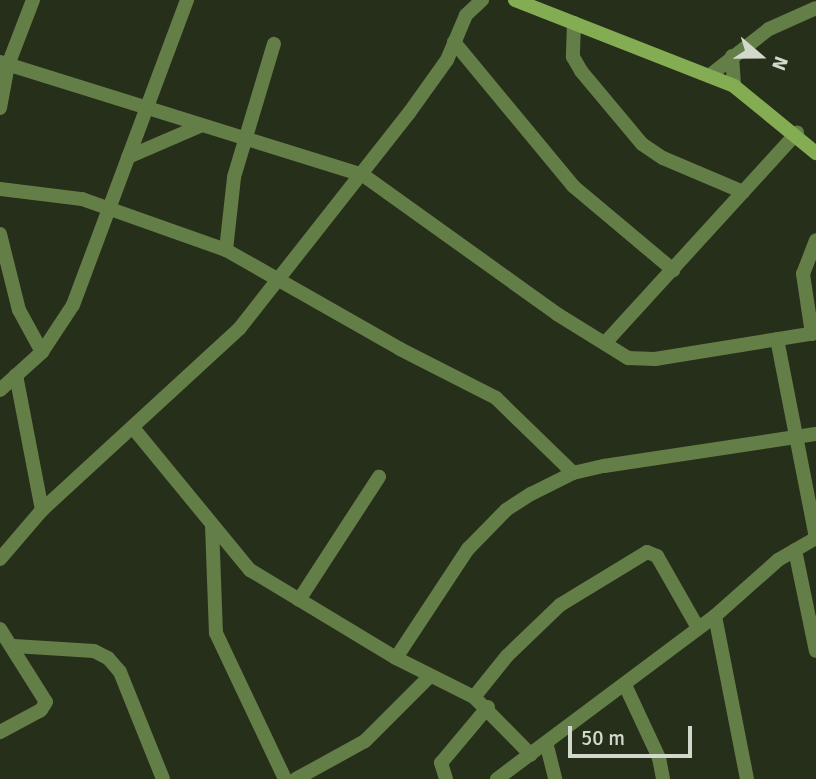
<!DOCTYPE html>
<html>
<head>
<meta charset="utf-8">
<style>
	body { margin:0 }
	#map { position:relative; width:816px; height:779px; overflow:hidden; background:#252f1a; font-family:Signika,sans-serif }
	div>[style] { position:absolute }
	.street>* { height:14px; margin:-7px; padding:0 7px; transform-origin:7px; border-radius:7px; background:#647e47 }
	.secondary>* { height:14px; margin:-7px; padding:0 7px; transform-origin:7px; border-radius:7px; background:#83ac53 }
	span { translate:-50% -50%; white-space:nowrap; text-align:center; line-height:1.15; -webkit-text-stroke:5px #252f1a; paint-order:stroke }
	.north { position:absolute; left:725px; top:21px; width:70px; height:70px; -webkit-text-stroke:5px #252f1a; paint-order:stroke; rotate:110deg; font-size:19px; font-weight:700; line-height:28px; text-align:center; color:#d2d9cc }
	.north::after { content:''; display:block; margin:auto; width:24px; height:32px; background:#d2d9cc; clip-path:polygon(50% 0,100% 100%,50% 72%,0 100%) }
	.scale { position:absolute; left:568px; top:726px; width:124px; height:32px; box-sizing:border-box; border:4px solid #d2d9cc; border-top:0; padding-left:9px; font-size:21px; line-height:24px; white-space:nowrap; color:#d2d9cc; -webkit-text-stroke:5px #252f1a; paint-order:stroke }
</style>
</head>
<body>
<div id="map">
	<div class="street">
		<i style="left:574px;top:23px;width:34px;rotate:92deg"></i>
		<i style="left:573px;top:57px;width:16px;rotate:60deg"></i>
		<i style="left:581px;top:71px;width:95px;rotate:50.1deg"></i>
		<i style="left:642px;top:144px;width:25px;rotate:34deg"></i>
		<i style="left:663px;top:158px;width:87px;rotate:23deg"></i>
		<i style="left:454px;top:42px;width:187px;rotate:50.4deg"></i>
		<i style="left:573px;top:186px;width:131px;rotate:40deg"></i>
		<i style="left:732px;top:56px;width:30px;rotate:86deg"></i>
		<i style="left:0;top:62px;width:380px;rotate:17.3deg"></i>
		<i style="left:363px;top:175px;width:239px;rotate:35.6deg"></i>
		<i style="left:557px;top:314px;width:84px;rotate:31.8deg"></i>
		<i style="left:628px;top:358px;width:27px;rotate:2deg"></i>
		<i style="left:655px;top:359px;width:163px;rotate:-9.2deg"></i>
		<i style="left:709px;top:76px;width:76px;rotate:-38.1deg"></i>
		<i style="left:769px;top:29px;width:51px;rotate:-24.1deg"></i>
		<i style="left:0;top:108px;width:44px;rotate:-79.5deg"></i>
		<i style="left:8px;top:65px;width:70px;rotate:-69deg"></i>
		<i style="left:128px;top:157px;width:78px;rotate:-23.3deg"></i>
		<i style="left:0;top:189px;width:83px;rotate:7deg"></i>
		<i style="left:82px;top:199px;width:153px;rotate:19.5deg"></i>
		<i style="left:226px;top:250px;width:200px;rotate:29.6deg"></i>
		<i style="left:400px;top:349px;width:108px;rotate:27deg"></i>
		<i style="left:496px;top:398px;width:107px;rotate:44.2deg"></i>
		<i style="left:0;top:234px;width:78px;rotate:76deg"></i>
		<i style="left:19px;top:310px;width:48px;rotate:61.3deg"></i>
		<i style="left:226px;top:250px;width:73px;rotate:-83.7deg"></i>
		<i style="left:234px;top:177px;width:139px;rotate:-73.3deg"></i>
		<i style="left:812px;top:334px;width:61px;rotate:-98.5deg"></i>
		<i style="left:803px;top:274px;width:36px;rotate:-69deg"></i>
		<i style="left:777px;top:339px;width:203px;rotate:78.9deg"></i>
		<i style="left:605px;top:343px;width:285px;rotate:-47.6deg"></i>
		<i style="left:16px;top:375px;width:137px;rotate:79.1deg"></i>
		<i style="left:0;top:390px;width:57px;rotate:-42.1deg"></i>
		<i style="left:42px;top:352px;width:56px;rotate:-56.6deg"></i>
		<i style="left:73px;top:305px;width:326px;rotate:-69.5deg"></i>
		<i style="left:134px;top:429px;width:183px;rotate:50.6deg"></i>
		<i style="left:250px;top:570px;width:170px;rotate:31.1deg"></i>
		<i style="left:396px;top:658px;width:87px;rotate:26.6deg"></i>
		<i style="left:474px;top:697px;width:81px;rotate:45.5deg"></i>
		<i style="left:212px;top:525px;width:108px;rotate:87.9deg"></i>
		<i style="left:216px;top:633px;width:161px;rotate:64.7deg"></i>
		<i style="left:795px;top:550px;width:103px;rotate:78.3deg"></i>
		<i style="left:0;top:559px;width:65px;rotate:-49.4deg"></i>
		<i style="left:42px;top:510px;width:268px;rotate:-42.6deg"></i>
		<i style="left:239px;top:329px;width:275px;rotate:-51.8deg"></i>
		<i style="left:409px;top:113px;width:65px;rotate:-54.4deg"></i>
		<i style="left:447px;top:60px;width:49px;rotate:-67.1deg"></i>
		<i style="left:466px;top:15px;width:22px;rotate:-43deg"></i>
		<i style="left:299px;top:600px;width:147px;rotate:-57deg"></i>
		<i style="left:715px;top:616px;width:166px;rotate:78.9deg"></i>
		<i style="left:0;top:629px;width:86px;rotate:57.8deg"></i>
		<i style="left:46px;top:702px;width:9px;rotate:122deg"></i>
		<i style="left:41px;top:710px;width:47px;rotate:151.8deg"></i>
		<i style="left:14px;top:646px;width:80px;rotate:3.6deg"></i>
		<i style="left:94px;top:651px;width:16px;rotate:27deg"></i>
		<i style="left:108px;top:658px;width:18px;rotate:49deg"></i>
		<i style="left:120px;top:672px;width:115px;rotate:68.1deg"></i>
		<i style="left:396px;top:658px;width:131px;rotate:-56.6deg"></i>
		<i style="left:468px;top:549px;width:54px;rotate:-45.7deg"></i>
		<i style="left:506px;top:510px;width:30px;rotate:-33deg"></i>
		<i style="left:531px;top:494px;width:47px;rotate:-26.6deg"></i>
		<i style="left:573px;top:473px;width:32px;rotate:-13deg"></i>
		<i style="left:604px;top:466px;width:214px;rotate:-8.6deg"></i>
		<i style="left:625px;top:685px;width:81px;rotate:65deg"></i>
		<i style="left:659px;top:758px;width:21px;rotate:79deg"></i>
		<i style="left:474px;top:697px;width:53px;rotate:-51.2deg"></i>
		<i style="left:507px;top:656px;width:74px;rotate:-43.9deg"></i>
		<i style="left:560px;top:605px;width:102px;rotate:-31.3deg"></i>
		<i style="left:647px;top:552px;width:11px;rotate:22deg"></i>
		<i style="left:657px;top:556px;width:83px;rotate:60.3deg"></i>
		<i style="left:547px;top:746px;width:34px;rotate:76deg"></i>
		<i style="left:296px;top:779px;width:79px;rotate:-28.8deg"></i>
		<i style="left:365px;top:741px;width:92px;rotate:-45deg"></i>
		<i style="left:446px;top:779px;width:17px;rotate:-107deg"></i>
		<i style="left:441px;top:763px;width:73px;rotate:-50deg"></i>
		<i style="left:497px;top:779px;width:272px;rotate:-36.8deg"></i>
		<i style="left:715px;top:616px;width:84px;rotate:-41.6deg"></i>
		<i style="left:778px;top:560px;width:44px;rotate:-30.1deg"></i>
	</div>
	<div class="secondary">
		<i style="left:515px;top:0;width:235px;rotate:21.4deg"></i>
		<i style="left:734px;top:86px;width:106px;rotate:39.3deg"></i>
	</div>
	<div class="north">N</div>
	<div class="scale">50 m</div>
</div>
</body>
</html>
